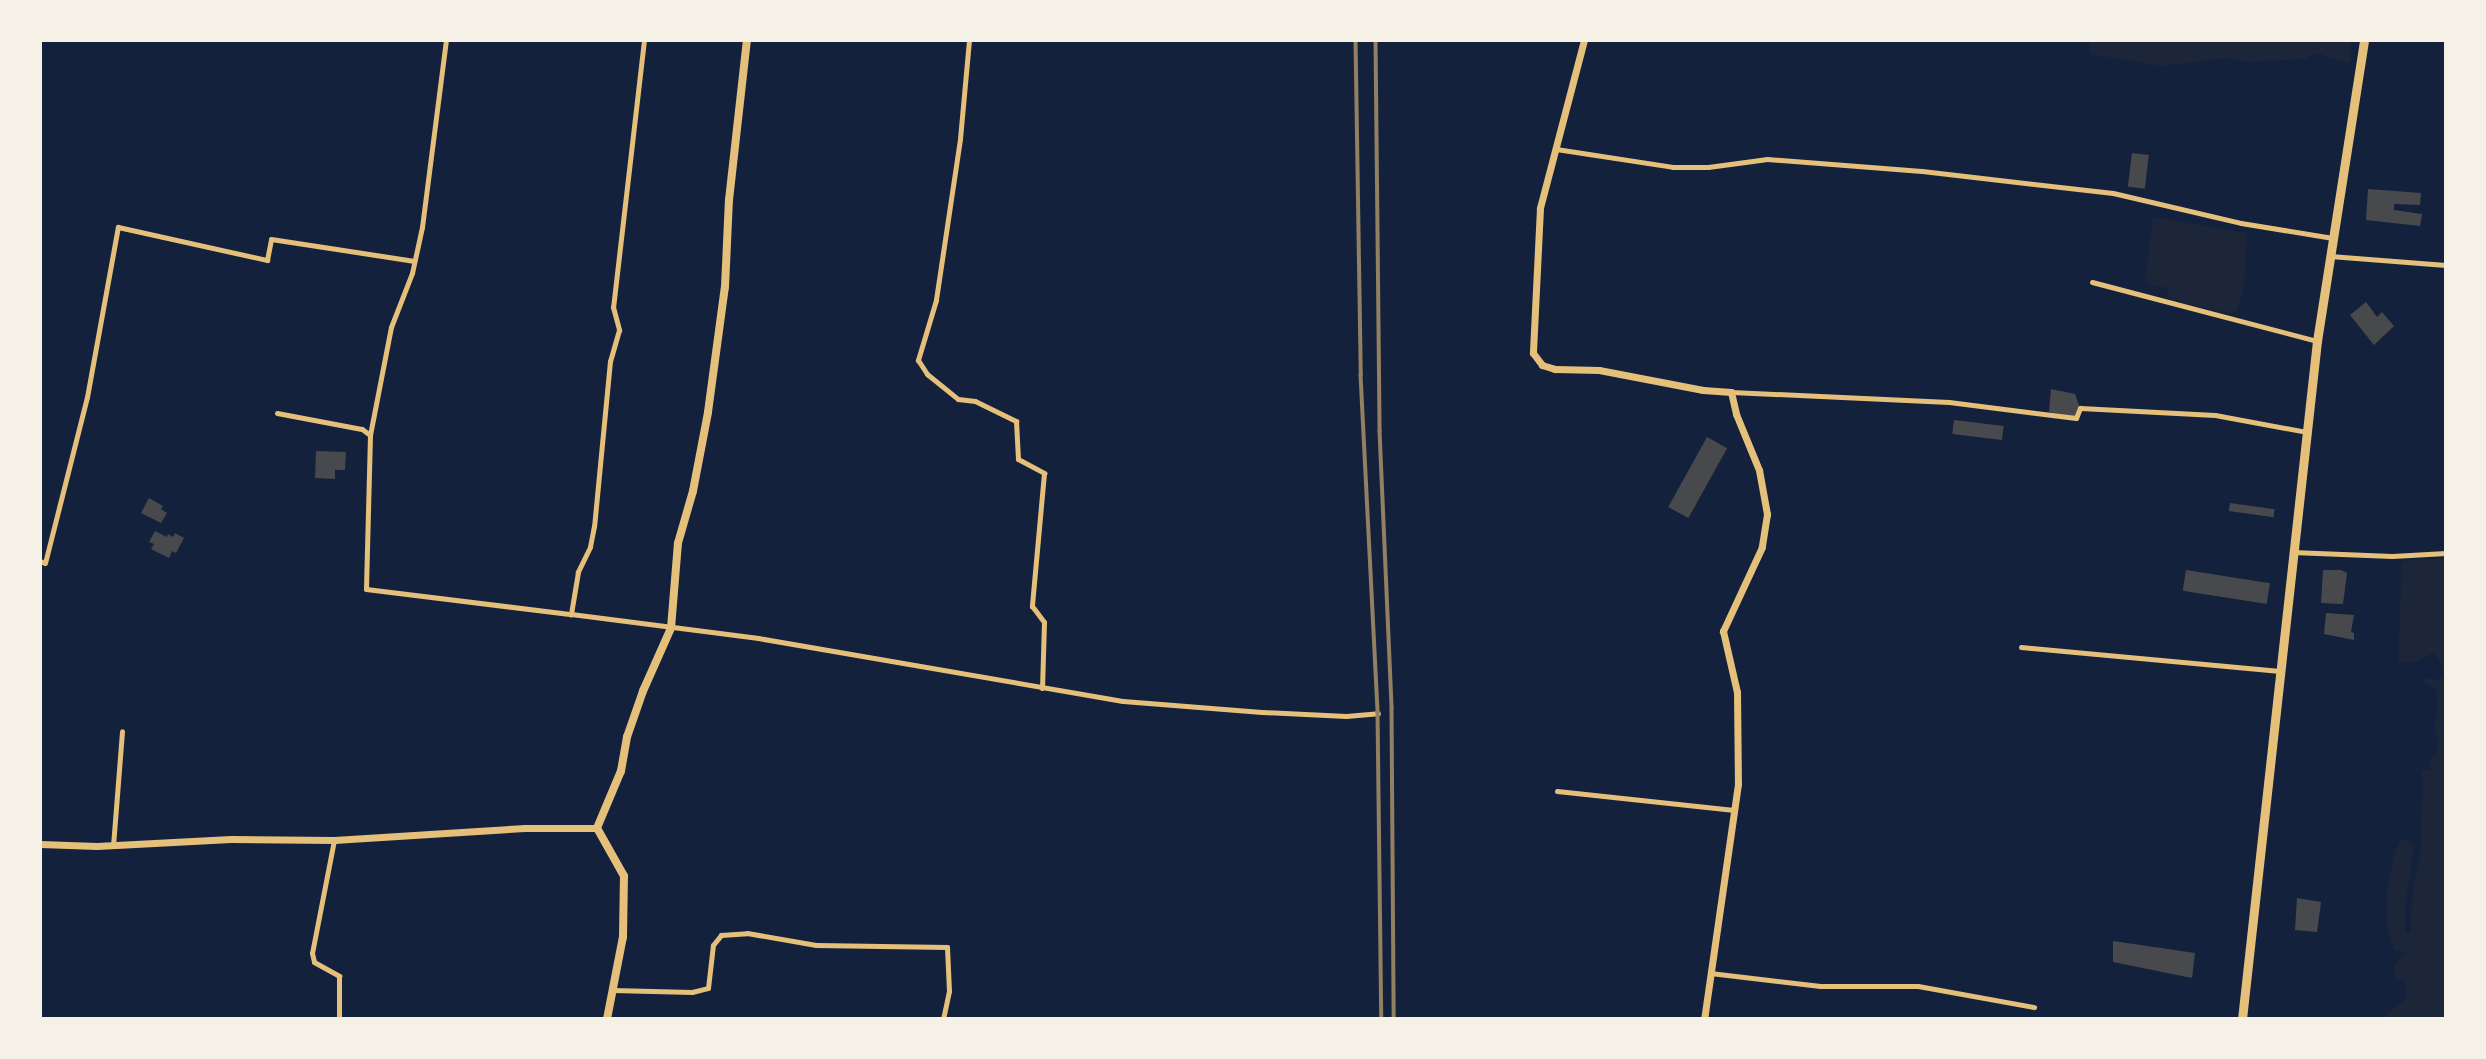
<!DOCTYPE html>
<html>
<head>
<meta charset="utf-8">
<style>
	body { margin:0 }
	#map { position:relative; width:2486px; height:1059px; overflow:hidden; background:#14213d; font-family:"Work Sans",sans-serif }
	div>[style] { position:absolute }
	.green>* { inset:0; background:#1d2539 }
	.building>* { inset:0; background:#48494c; transform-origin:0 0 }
	.minor>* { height:5px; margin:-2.5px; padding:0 2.5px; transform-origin:2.5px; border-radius:2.5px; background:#e5c07b }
	.tertiary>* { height:7px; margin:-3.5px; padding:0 3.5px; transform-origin:3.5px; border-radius:3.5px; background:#e5c07b }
	.secondary>* { height:8px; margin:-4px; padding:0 4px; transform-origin:4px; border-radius:4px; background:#e5c07b }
	.primary>* { height:9px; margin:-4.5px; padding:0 4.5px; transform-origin:4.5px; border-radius:4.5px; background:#e5c07b }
	.rail>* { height:3.5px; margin:-1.75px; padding:0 1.75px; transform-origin:1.75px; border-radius:1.75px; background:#918062 }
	span { translate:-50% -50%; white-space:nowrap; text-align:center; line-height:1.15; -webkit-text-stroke:6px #f6f1e7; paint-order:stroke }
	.frame { position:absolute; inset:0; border:42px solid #f6f1e7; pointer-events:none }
</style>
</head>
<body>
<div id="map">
	<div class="green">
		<i style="clip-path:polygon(2088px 40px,2350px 40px,2351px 62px,2343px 62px,2318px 53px,2304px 59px,2248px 62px,2229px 58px,2162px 66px,2091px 54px)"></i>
		<i style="clip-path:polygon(2153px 217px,2247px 233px,2244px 287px,2237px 310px,2231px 314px,2189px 304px,2168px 297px,2167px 288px,2145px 283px)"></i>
		<i style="clip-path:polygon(2446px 558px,2446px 1019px,2383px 1019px,2407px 997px,2406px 983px,2395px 978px,2394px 968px,2399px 957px,2408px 953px,2394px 950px,2387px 927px,2386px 898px,2393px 858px,2400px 840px,2409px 841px,2414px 847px,2405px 907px,2405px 933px,2410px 933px,2413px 889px,2420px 859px,2423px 781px,2421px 771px,2431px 769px,2429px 761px,2437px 752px,2438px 739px,2434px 728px,2437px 710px,2436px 689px,2421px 682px,2427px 678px,2437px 681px,2442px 673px,2439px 659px,2433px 653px,2416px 662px,2398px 663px,2402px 561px)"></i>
	</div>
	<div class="building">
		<i style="left:2132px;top:153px;width:17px;height:34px;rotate:7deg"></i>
		<i style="clip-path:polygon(2368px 189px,2421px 193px,2420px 205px,2394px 204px,2394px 210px,2422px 214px,2420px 226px,2366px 220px)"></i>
		<i style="clip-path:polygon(2366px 302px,2377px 317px,2382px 312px,2394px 326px,2374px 345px,2350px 315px)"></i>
		<i style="clip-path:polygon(2051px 389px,2075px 394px,2080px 408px,2076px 418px,2049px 412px)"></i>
		<i style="left:1954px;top:420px;width:50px;height:14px;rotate:7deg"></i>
		<i style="left:1707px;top:437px;width:23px;height:80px;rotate:29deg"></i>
		<i style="clip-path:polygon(316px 451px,346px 452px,345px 470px,335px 470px,335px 479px,315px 478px)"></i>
		<i style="clip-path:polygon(149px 498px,163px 506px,161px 509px,167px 513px,161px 523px,141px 513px)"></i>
		<i style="left:2230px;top:503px;width:45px;height:8px;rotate:8deg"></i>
		<i style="clip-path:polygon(155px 531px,167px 537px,168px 534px,173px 537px,175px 533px,184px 538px,176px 553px,172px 551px,169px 558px,151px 549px,154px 544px,149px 542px)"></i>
		<i style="left:2186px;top:570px;width:85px;height:21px;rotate:9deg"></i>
		<i style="clip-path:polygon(2323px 570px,2341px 570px,2347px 573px,2343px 604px,2321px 603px)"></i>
		<i style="clip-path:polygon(2326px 613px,2354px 615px,2351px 632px,2354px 633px,2354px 640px,2324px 634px)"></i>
		<i style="clip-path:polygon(2297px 898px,2321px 902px,2317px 932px,2295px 930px)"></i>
		<i style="clip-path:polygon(2113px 941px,2195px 953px,2192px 978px,2113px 962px)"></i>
	</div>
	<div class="minor">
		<i style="left:644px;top:40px;width:269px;rotate:96.6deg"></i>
		<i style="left:613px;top:307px;width:24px;rotate:75deg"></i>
		<i style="left:619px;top:330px;width:32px;rotate:106deg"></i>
		<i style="left:610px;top:361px;width:166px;rotate:95.5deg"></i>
		<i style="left:594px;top:526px;width:21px;rotate:101deg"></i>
		<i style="left:590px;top:547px;width:28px;rotate:116deg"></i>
		<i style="left:578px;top:572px;width:43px;rotate:99.5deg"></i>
		<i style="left:571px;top:614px;width:189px;rotate:7.3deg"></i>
		<i style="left:758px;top:638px;width:370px;rotate:9.8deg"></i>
		<i style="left:1123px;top:701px;width:139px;rotate:4.5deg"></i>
		<i style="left:1262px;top:712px;width:84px;rotate:2.7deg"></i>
		<i style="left:1346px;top:716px;width:32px;rotate:-5deg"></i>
		<i style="left:969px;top:40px;width:99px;rotate:95.2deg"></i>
		<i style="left:960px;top:139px;width:163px;rotate:98.5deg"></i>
		<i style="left:936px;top:300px;width:63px;rotate:106.7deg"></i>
		<i style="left:918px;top:360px;width:17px;rotate:57deg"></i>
		<i style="left:927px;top:374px;width:40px;rotate:39deg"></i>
		<i style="left:958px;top:399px;width:17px;rotate:7deg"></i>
		<i style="left:975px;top:401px;width:46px;rotate:26deg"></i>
		<i style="left:1016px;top:421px;width:38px;rotate:87deg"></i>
		<i style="left:1018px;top:459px;width:30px;rotate:28deg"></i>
		<i style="left:1044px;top:473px;width:134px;rotate:95.2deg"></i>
		<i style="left:1032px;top:606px;width:20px;rotate:53deg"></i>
		<i style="left:1044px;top:622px;width:66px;rotate:91.7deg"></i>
		<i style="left:1556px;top:149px;width:118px;rotate:8.7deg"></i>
		<i style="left:1673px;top:167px;width:35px"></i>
		<i style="left:1708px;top:167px;width:60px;rotate:-7.7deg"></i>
		<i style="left:1767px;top:159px;width:155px;rotate:4.4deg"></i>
		<i style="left:1922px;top:171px;width:192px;rotate:6.6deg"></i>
		<i style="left:2113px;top:193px;width:131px;rotate:13.2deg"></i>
		<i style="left:2241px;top:223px;width:93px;rotate:9.3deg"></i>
		<i style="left:2330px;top:256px;width:116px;rotate:4.4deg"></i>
		<i style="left:2092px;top:282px;width:233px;rotate:14.7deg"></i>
		<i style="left:1731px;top:392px;width:218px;rotate:2.6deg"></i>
		<i style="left:1949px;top:402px;width:128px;rotate:7.2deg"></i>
		<i style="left:2076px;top:418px;width:11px;rotate:-68deg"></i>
		<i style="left:2080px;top:408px;width:135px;rotate:3deg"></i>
		<i style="left:2215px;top:415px;width:94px;rotate:10.5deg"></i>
		<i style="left:277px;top:413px;width:86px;rotate:10.7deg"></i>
		<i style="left:362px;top:429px;width:10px;rotate:37deg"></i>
		<i style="left:370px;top:435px;width:154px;rotate:91.5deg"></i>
		<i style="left:366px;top:589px;width:207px;rotate:7deg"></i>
		<i style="left:370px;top:435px;width:110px;rotate:-79deg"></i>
		<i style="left:391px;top:327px;width:58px;rotate:-68.7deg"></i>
		<i style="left:412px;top:273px;width:47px;rotate:-77.7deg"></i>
		<i style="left:422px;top:227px;width:189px;rotate:-82.7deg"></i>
		<i style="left:2292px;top:552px;width:100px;rotate:2.3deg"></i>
		<i style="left:2392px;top:556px;width:54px;rotate:-3.2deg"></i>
		<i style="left:40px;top:561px;width:5px;rotate:22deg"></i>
		<i style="left:45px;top:563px;width:171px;rotate:-75.8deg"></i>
		<i style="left:87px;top:397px;width:173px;rotate:-79.7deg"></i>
		<i style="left:118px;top:227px;width:153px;rotate:12.5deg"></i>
		<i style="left:267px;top:260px;width:21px;rotate:-79deg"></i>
		<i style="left:271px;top:239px;width:145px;rotate:8.7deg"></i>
		<i style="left:2021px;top:647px;width:260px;rotate:5.3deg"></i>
		<i style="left:1557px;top:791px;width:178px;rotate:6.1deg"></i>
		<i style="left:334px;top:840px;width:115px;rotate:101deg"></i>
		<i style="left:312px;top:953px;width:9px;rotate:77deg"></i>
		<i style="left:314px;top:962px;width:29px;rotate:29deg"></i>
		<i style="left:339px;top:976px;width:43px;rotate:90deg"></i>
		<i style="left:113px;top:846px;width:115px;rotate:-85.5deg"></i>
		<i style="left:1710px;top:973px;width:111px;rotate:6.7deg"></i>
		<i style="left:1820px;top:986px;width:98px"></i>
		<i style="left:1918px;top:986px;width:118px;rotate:10.3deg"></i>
		<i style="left:612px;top:990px;width:80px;rotate:1.4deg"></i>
		<i style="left:692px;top:992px;width:16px;rotate:-14deg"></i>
		<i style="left:708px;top:988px;width:43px;rotate:-83.4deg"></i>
		<i style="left:713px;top:945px;width:13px;rotate:-51deg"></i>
		<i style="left:721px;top:935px;width:26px;rotate:-4deg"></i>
		<i style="left:747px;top:933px;width:70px;rotate:9.9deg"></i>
		<i style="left:816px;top:945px;width:131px;rotate:0.9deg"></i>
		<i style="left:947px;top:947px;width:44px;rotate:87.4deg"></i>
		<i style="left:949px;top:991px;width:29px;rotate:102deg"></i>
	</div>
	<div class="tertiary">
		<i style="left:1584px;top:40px;width:174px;rotate:104.7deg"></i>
		<i style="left:1540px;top:208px;width:145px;rotate:92.8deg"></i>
		<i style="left:1533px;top:353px;width:15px;rotate:53deg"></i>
		<i style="left:1542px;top:365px;width:14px;rotate:17deg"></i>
		<i style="left:1555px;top:369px;width:44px;rotate:1.3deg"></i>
		<i style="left:1599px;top:370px;width:106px;rotate:10.9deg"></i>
		<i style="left:1703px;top:390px;width:28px;rotate:4deg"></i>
		<i style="left:1731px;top:392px;width:23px;rotate:77deg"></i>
		<i style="left:1736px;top:414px;width:61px;rotate:67.7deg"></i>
		<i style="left:1759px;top:470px;width:45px;rotate:79.7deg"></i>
		<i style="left:1767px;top:514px;width:33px;rotate:99deg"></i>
		<i style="left:1762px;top:547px;width:93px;rotate:114.9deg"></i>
		<i style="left:1723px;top:631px;width:63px;rotate:77.1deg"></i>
		<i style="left:1737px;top:692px;width:92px;rotate:89.4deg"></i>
		<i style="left:1738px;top:784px;width:237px;rotate:98.2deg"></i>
		<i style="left:40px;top:844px;width:57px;rotate:2deg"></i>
		<i style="left:97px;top:846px;width:134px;rotate:-3deg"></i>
		<i style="left:231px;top:839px;width:103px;rotate:0.6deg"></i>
		<i style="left:334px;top:840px;width:191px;rotate:-3.6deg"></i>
		<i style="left:525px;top:828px;width:72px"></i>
	</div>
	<div class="secondary">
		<i style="left:607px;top:1019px;width:84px;rotate:-79deg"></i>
		<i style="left:623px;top:937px;width:61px;rotate:-89.1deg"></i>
		<i style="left:624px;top:876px;width:55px;rotate:-119.4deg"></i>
		<i style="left:597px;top:828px;width:62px;rotate:-67.2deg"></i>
		<i style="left:621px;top:771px;width:35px;rotate:-80deg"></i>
		<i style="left:627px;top:737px;width:49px;rotate:-70.8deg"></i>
		<i style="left:643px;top:691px;width:69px;rotate:-66deg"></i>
		<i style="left:671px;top:628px;width:85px;rotate:-85.3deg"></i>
		<i style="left:678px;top:543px;width:54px;rotate:-73.9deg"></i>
		<i style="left:693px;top:491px;width:80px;rotate:-79.2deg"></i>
		<i style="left:708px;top:412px;width:126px;rotate:-82.3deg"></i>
		<i style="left:725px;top:287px;width:87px;rotate:-87.4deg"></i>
		<i style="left:729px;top:200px;width:161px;rotate:-83.6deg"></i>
	</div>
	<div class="primary">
		<i style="left:2242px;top:1019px;width:682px;rotate:-83.69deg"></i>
		<i style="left:2317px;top:341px;width:305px;rotate:-81.1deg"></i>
	</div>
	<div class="rail">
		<i style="left:1356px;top:40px;width:335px;rotate:89.1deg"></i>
		<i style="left:1361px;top:375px;width:338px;rotate:87.1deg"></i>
		<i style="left:1378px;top:713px;width:306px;rotate:89.3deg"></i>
		<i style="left:1376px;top:40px;width:391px;rotate:89.4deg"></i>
		<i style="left:1380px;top:431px;width:277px;rotate:87.5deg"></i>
		<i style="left:1392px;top:708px;width:311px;rotate:89.6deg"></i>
	</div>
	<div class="frame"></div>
</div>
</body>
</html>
